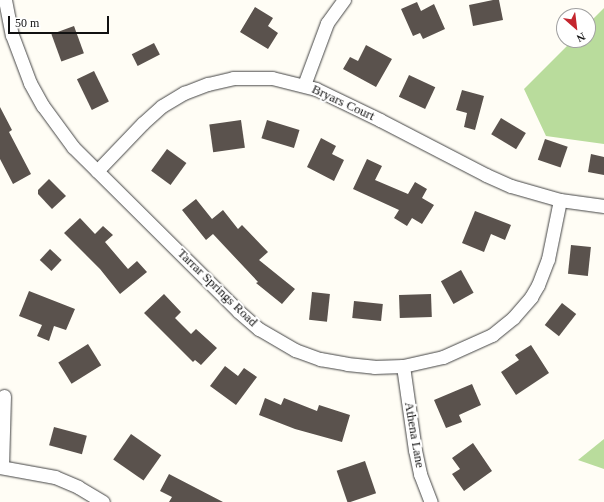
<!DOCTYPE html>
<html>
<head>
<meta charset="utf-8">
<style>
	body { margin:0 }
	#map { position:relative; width:604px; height:502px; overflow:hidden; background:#fffdf5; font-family:Georgia,serif }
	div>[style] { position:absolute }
	.forest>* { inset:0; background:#b9dc9c }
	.building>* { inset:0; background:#5a524d; transform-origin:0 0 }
	.roads { filter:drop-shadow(0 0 1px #444) drop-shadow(0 0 1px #444) }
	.street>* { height:13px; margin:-6.5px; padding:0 6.5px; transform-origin:6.5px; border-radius:6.5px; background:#fff }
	span { translate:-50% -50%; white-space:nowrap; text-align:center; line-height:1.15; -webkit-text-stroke:4px #fff; paint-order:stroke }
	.street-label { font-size:13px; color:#111 }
	.north { position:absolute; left:556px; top:8px; width:40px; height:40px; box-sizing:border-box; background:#fff; border:1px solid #a0a0a0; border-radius:50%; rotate:152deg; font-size:11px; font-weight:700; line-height:16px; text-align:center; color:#111 }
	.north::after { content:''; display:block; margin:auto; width:14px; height:18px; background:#c4262e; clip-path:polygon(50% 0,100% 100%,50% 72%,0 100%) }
	.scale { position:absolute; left:8px; top:16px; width:101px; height:18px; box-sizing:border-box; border:2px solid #111; border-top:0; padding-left:5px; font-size:12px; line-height:14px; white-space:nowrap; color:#111; -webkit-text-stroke:3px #fff; paint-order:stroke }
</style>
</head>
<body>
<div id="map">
	<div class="forest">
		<i style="clip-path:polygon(604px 8px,604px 144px,546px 136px,524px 89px,573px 40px,588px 40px,588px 24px)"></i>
		<i style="clip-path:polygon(604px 439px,604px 469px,578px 460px)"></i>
	</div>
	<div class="building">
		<i style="clip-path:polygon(493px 0,499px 0,503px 20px,473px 26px,469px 5px)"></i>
		<i style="clip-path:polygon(417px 2px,421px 11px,434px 4px,445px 29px,423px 39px,420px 33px,413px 36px,401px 9px)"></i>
		<i style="clip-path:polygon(255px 7px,273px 18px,268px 26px,278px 33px,268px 49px,240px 32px)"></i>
		<i style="left:74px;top:26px;width:29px;height:24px;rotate:70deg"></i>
		<i style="left:154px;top:43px;width:13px;height:25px;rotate:63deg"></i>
		<i style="clip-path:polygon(366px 45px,392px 59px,376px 87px,343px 69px,350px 57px,358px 61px)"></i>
		<i style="left:94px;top:71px;width:34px;height:19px;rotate:64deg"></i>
		<i style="left:409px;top:75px;width:29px;height:24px;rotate:25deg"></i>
		<i style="clip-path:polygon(462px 90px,484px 96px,475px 130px,464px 127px,467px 113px,456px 110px)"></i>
		<i style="clip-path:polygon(0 107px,12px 130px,9px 132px,31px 174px,13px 184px,0 159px)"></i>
		<i style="left:501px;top:118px;width:29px;height:19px;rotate:31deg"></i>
		<i style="left:241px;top:120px;width:28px;height:32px;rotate:82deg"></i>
		<i style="left:267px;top:120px;width:34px;height:19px;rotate:17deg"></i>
		<i style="clip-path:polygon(321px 138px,336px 146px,332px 154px,344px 160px,334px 181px,307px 167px)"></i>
		<i style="left:545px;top:139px;width:24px;height:22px;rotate:19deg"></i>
		<i style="left:167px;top:149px;width:24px;height:27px;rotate:36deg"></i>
		<i style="clip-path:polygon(591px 154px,604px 157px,604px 175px,588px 172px)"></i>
		<i style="clip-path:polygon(367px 159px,382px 166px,375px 180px,408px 194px,415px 182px,427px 189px,422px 198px,434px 205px,422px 224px,412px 218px,407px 226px,394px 218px,399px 210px,353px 189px)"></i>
		<i style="clip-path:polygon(49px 179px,66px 196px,52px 209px,38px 194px,38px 190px)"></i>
		<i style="clip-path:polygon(196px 199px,212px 219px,223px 210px,238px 229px,242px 225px,268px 252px,259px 260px,295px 289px,282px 304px,256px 283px,258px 282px,213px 234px,206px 240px,182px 210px)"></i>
		<i style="clip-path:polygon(475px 211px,511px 225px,505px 240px,491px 234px,484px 252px,462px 243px)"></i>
		<i style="clip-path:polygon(80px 218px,95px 234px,103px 226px,113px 235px,105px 242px,128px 269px,137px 261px,147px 272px,120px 294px,100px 269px,64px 233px)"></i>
		<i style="left:571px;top:245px;width:20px;height:29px;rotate:6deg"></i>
		<i style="left:50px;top:249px;width:16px;height:15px;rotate:43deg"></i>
		<i style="left:461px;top:270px;width:26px;height:23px;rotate:61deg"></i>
		<i style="clip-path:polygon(29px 291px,75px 309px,66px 330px,54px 326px,49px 341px,37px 336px,42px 325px,19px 316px)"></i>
		<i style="left:312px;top:292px;width:18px;height:28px;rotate:6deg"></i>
		<i style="clip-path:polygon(164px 294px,181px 312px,175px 318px,191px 334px,196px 329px,217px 348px,201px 365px,195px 360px,193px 362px,144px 313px)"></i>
		<i style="left:431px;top:294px;width:23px;height:32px;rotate:88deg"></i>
		<i style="left:354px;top:301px;width:29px;height:17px;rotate:6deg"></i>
		<i style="left:562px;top:303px;width:18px;height:28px;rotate:38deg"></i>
		<i style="left:88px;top:344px;width:25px;height:35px;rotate:58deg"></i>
		<i style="clip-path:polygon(531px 345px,549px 373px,516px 395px,501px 372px,519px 360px,515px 355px)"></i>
		<i style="clip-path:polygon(225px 366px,238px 376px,244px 368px,257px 377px,236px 405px,210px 386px)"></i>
		<i style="clip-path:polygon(472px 384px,481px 405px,459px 415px,462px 422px,446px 428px,434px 400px)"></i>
		<i style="clip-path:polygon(265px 398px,281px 405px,284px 398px,317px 411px,319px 405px,350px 415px,342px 442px,295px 429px,259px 415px)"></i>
		<i style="left:54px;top:427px;width:34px;height:19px;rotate:15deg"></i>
		<i style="left:131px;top:434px;width:37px;height:31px;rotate:35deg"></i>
		<i style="clip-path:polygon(473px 443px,492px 471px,464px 491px,452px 474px,460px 469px,452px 458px)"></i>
		<i style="left:365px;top:461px;width:34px;height:30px;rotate:71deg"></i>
		<i style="clip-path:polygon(169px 474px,223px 502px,169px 502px,172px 497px,160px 491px)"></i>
	</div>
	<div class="roads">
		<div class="street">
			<i style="left:5px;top:0;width:36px;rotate:79deg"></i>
			<i style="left:12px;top:35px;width:51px;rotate:69.4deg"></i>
			<i style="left:30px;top:83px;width:26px;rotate:61deg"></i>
			<i style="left:43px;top:106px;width:51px;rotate:53.8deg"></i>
			<i style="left:73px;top:147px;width:233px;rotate:44.8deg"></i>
			<i style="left:238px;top:311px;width:28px;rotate:41deg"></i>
			<i style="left:259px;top:329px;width:42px;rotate:30.3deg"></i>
			<i style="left:295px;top:350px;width:27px;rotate:20deg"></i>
			<i style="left:320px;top:359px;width:27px;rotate:10deg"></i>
			<i style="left:347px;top:364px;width:27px;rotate:6deg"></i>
			<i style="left:374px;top:367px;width:29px;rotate:-2deg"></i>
			<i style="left:403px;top:366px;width:41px;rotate:-12.7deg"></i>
			<i style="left:443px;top:357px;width:54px;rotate:-24.2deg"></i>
			<i style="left:492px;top:335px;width:27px;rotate:-39deg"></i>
			<i style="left:513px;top:318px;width:28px;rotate:-49deg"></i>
			<i style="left:531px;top:297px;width:14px;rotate:-60deg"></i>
			<i style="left:538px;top:285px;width:28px;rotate:-69deg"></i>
			<i style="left:548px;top:259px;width:60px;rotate:-78.5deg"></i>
			<i style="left:304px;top:85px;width:66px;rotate:-69.6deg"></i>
			<i style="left:327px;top:23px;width:29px;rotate:-54deg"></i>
			<i style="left:97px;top:171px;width:66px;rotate:-46.2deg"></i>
			<i style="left:143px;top:123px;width:25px;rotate:-42deg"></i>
			<i style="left:162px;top:106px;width:26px;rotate:-31deg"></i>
			<i style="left:184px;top:93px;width:26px;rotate:-21deg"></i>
			<i style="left:208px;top:84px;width:26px;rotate:-13deg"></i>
			<i style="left:233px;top:78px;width:39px"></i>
			<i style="left:272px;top:78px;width:45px;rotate:14deg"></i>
			<i style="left:316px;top:89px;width:71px;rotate:25.8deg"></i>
			<i style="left:380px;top:120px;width:119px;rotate:27.4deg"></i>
			<i style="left:486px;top:175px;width:27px;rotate:24deg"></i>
			<i style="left:511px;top:186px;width:51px;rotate:15.9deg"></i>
			<i style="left:560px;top:200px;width:44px;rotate:7.8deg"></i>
			<i style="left:403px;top:366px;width:85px;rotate:81.9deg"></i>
			<i style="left:415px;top:450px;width:25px;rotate:78deg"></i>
			<i style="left:420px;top:474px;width:30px;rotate:69deg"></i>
			<i style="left:0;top:467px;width:56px;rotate:10.3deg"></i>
			<i style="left:55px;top:477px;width:25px;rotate:23deg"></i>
			<i style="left:78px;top:487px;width:29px;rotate:31deg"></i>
			<i style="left:2px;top:467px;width:71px;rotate:-88.4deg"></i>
		</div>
	</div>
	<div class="street-label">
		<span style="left:343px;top:103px;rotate:25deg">Bryars Court</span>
		<span style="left:217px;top:288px;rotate:44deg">Tarrar Springs Road</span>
		<span style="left:414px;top:435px;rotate:80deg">Athena Lane</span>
	</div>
	<div class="north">N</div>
	<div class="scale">50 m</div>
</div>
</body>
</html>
